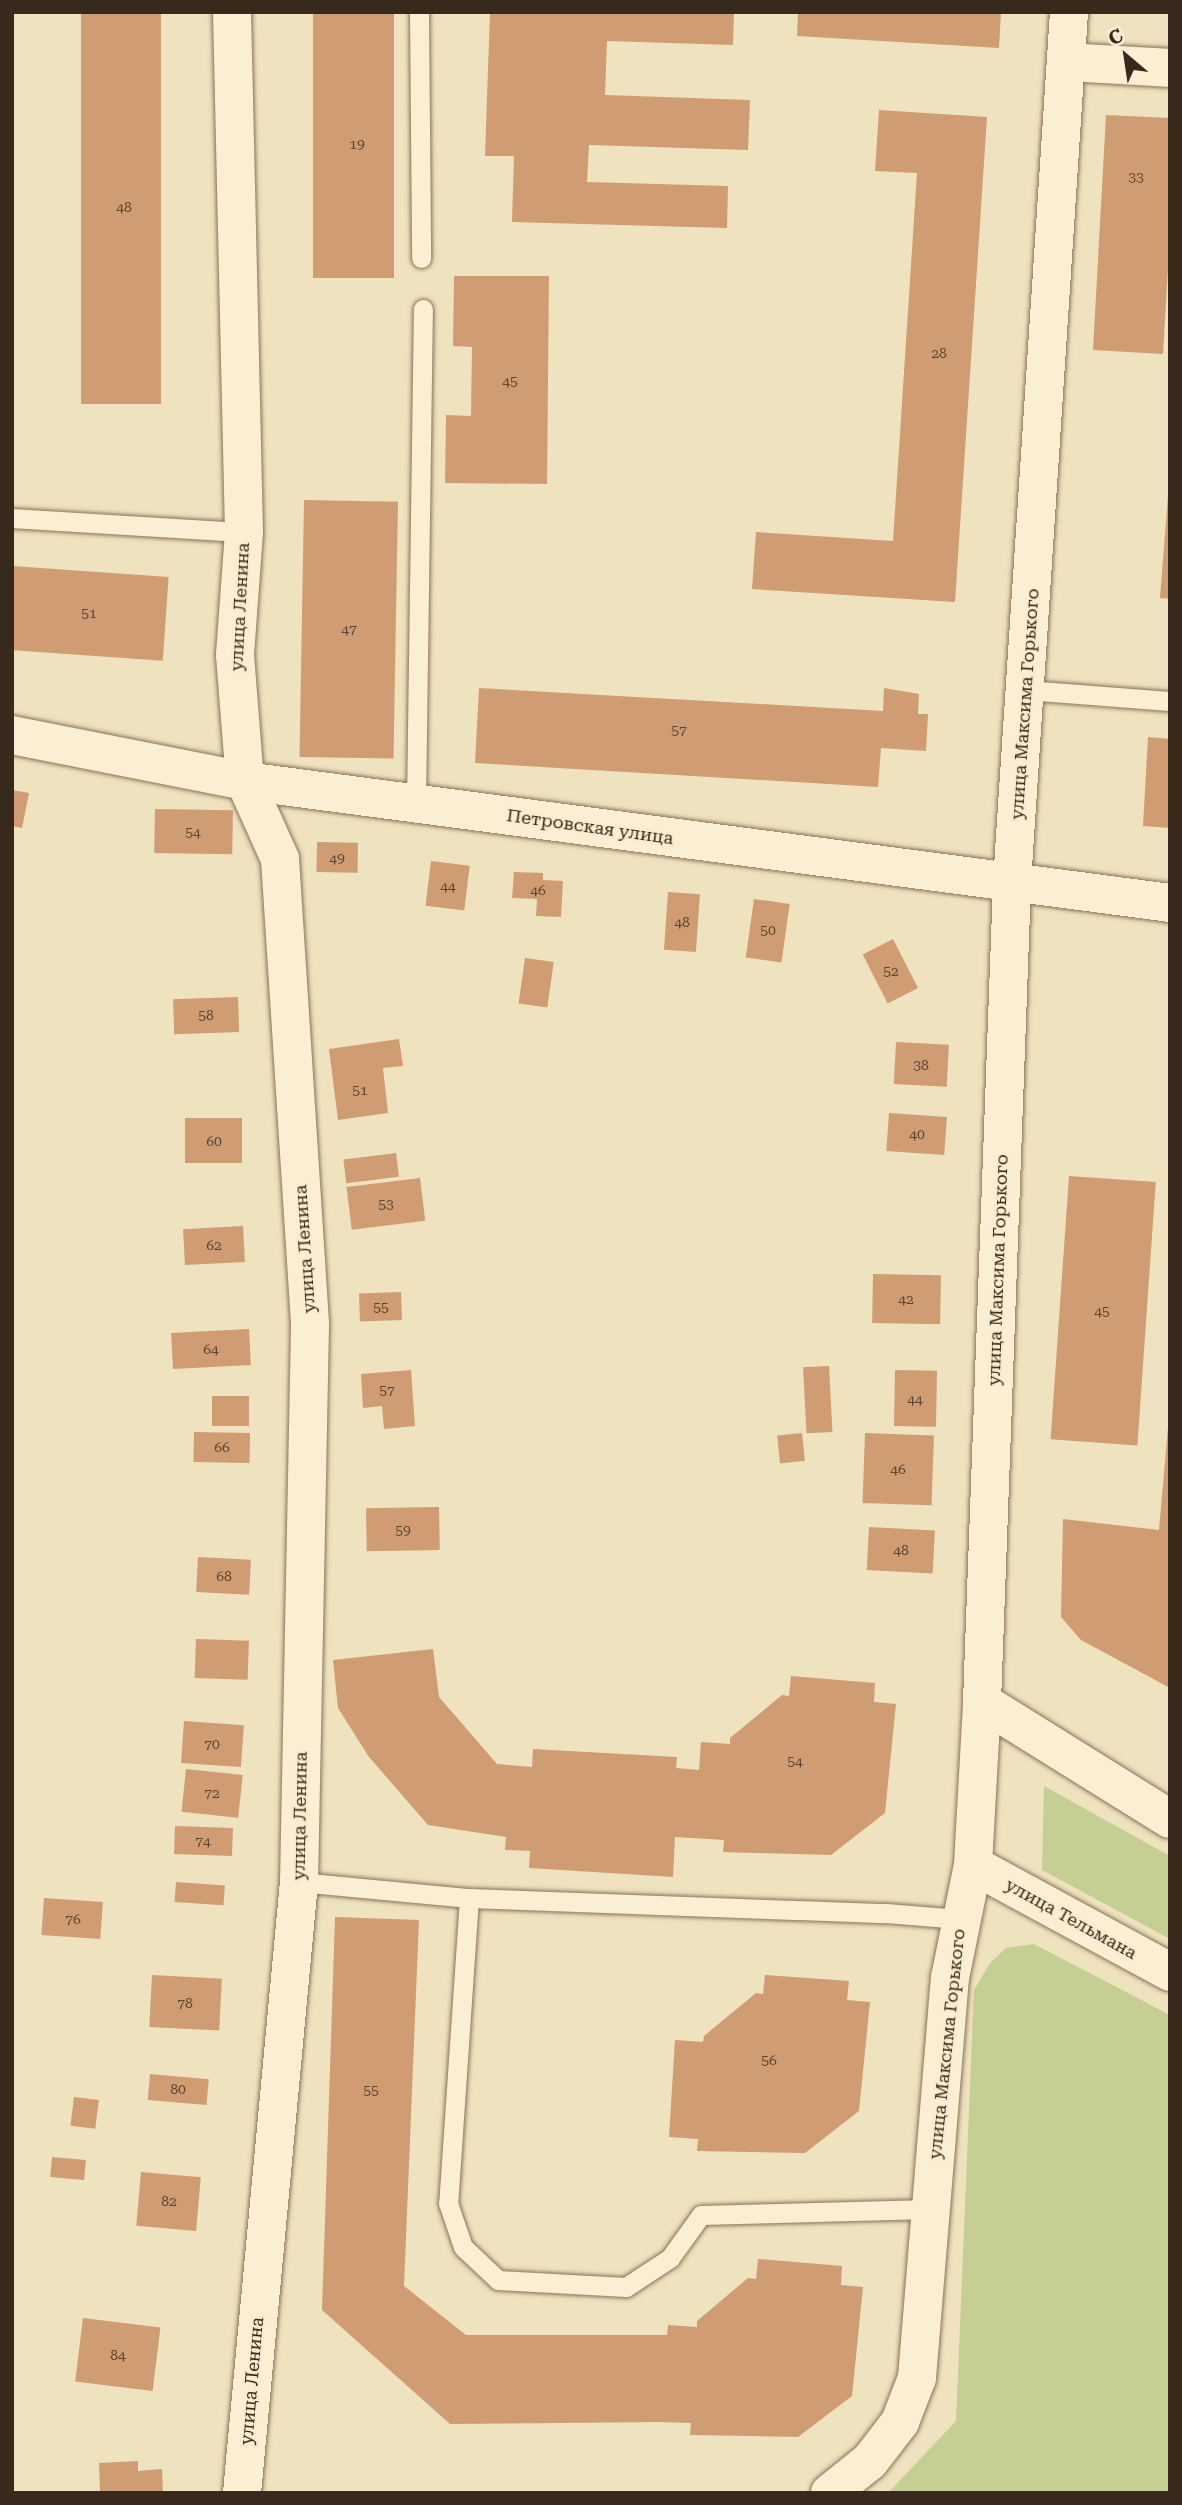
<!DOCTYPE html>
<html>
<head>
<meta charset="utf-8">
<style>
	body { margin:0 }
	#map { position:relative; width:1182px; height:2505px; overflow:hidden; background:#efe2bf; font-family:"Roboto Serif",serif }
	div>[style] { position:absolute }
	.green>* { inset:0; background:#c5ce93 }
	.building>* { inset:0; background:#cf9c73; transform-origin:0 0 }
	.roads { filter:drop-shadow(0 0 2px #897357) drop-shadow(0 0 2px #897357) }
	.lane>* { height:19px; margin:-9.5px; padding:0 9.5px; transform-origin:9.5px; border-radius:9.5px; background:#faefd2 }
	.street>* { height:38px; margin:-19px; padding:0 19px; transform-origin:19px; border-radius:19px; background:#faefd2 }
	.secondary>* { height:38px; margin:-19px; padding:0 19px; transform-origin:19px; border-radius:19px; background:#faefd2 }
	span { translate:-50% -50%; white-space:nowrap; text-align:center; line-height:1.15; -webkit-text-stroke:5px #f7eccf; paint-order:stroke }
	.number-label { font-size:14px; color:#5d4632 }
	.number-label span { -webkit-text-stroke-width:0 }
	.street-label { font-size:18px; color:#372a1c }
	.frame { position:absolute; inset:0; border:14px solid #372a1c; pointer-events:none }
	.north { position:absolute; left:1091px; top:21px; width:70px; height:70px; -webkit-text-stroke:5px #f7eccf; paint-order:stroke; rotate:331deg; font-size:19px; font-weight:700; line-height:28px; text-align:center; color:#372a1c }
	.north::after { content:''; display:block; margin:auto; width:24px; height:32px; background:#372a1c; clip-path:polygon(50% 0,100% 100%,50% 72%,0 100%) }
</style>
</head>
<body>
<div id="map">
	<div class="green">
		<i style="clip-path:polygon(1044px 1786px,1170px 1856px,1170px 1939px,1042px 1870px)"></i>
		<i style="clip-path:polygon(1034px 1944px,1170px 2015px,1170px 2493px,888px 2493px,956px 2421px,974px 1990px,990px 1963px,1006px 1948px)"></i>
	</div>
	<div class="building">
		<i style="left:81px;top:12px;width:80px;height:392px"></i>
		<i style="left:313px;top:12px;width:81px;height:266px"></i>
		<i style="clip-path:polygon(490px 12px,734px 12px,733px 45px,607px 41px,605px 95px,750px 100px,748px 150px,589px 145px,587px 182px,728px 186px,727px 228px,512px 222px,514px 156px,485px 156px)"></i>
		<i style="clip-path:polygon(798px 12px,1001px 12px,999px 48px,797px 36px)"></i>
		<i style="clip-path:polygon(879px 110px,987px 117px,955px 602px,752px 589px,756px 532px,893px 541px,917px 173px,875px 171px)"></i>
		<i style="clip-path:polygon(1106px 115px,1170px 118px,1170px 235px,1163px 354px,1093px 350px)"></i>
		<i style="clip-path:polygon(454px 276px,549px 276px,547px 484px,445px 483px,446px 415px,471px 416px,472px 347px,453px 346px)"></i>
		<i style="clip-path:polygon(1168px 495px,1170px 495px,1170px 599px,1160px 598px)"></i>
		<i style="left:304px;top:500px;width:94px;height:257px;rotate:1deg"></i>
		<i style="left:12px;top:566px;width:157px;height:84px;rotate:4deg"></i>
		<i style="clip-path:polygon(479px 688px,883px 711px,884px 688px,919px 694px,918px 714px,928px 714px,926px 751px,881px 748px,878px 787px,475px 763px)"></i>
		<i style="clip-path:polygon(1148px 737px,1170px 739px,1170px 828px,1143px 826px)"></i>
		<i style="clip-path:polygon(12px 790px,29px 793px,22px 828px,12px 826px)"></i>
		<i style="left:155px;top:809px;width:78px;height:44px;rotate:1deg"></i>
		<i style="left:317px;top:842px;width:41px;height:30px;rotate:1deg"></i>
		<i style="left:431px;top:861px;width:39px;height:45px;rotate:7deg"></i>
		<i style="clip-path:polygon(514px 872px,543px 873px,543px 880px,563px 881px,561px 917px,536px 916px,537px 899px,512px 898px)"></i>
		<i style="left:668px;top:892px;width:32px;height:58px;rotate:4deg"></i>
		<i style="left:754px;top:899px;width:36px;height:59px;rotate:8deg"></i>
		<i style="left:893px;top:939px;width:55px;height:34px;rotate:63deg"></i>
		<i style="left:525px;top:958px;width:29px;height:46px;rotate:8deg"></i>
		<i style="left:238px;top:997px;width:35px;height:65px;rotate:88deg"></i>
		<i style="clip-path:polygon(399px 1039px,403px 1066px,383px 1068px,388px 1113px,338px 1120px,329px 1049px)"></i>
		<i style="left:896px;top:1042px;width:53px;height:42px;rotate:3deg"></i>
		<i style="left:889px;top:1113px;width:58px;height:38px;rotate:4deg"></i>
		<i style="left:242px;top:1118px;width:45px;height:57px;rotate:90deg"></i>
		<i style="left:396px;top:1153px;width:24px;height:53px;rotate:83deg"></i>
		<i style="left:1069px;top:1176px;width:87px;height:264px;rotate:4deg"></i>
		<i style="left:420px;top:1178px;width:43px;height:74px;rotate:83deg"></i>
		<i style="left:243px;top:1226px;width:36px;height:60px;rotate:87deg"></i>
		<i style="left:873px;top:1274px;width:68px;height:49px;rotate:1deg"></i>
		<i style="left:401px;top:1292px;width:28px;height:42px;rotate:88deg"></i>
		<i style="left:249px;top:1329px;width:36px;height:78px;rotate:87deg"></i>
		<i style="left:829px;top:1366px;width:66px;height:26px;rotate:87deg"></i>
		<i style="clip-path:polygon(411px 1370px,415px 1426px,384px 1429px,382px 1406px,363px 1408px,361px 1374px)"></i>
		<i style="left:895px;top:1370px;width:42px;height:56px;rotate:1deg"></i>
		<i style="left:249px;top:1396px;width:30px;height:37px;rotate:90deg"></i>
		<i style="clip-path:polygon(1168px 1427px,1170px 1427px,1170px 1688px,1081px 1640px,1061px 1617px,1063px 1519px,1159px 1530px)"></i>
		<i style="left:194px;top:1432px;width:56px;height:30px;rotate:1deg"></i>
		<i style="left:802px;top:1433px;width:28px;height:25px;rotate:84deg"></i>
		<i style="left:865px;top:1433px;width:69px;height:70px;rotate:2deg"></i>
		<i style="left:439px;top:1507px;width:43px;height:73px;rotate:89deg"></i>
		<i style="left:869px;top:1527px;width:66px;height:43px;rotate:3deg"></i>
		<i style="left:198px;top:1557px;width:53px;height:35px;rotate:3deg"></i>
		<i style="left:196px;top:1639px;width:53px;height:39px;rotate:2deg"></i>
		<i style="clip-path:polygon(433px 1649px,439px 1697px,497px 1764px,532px 1767px,533px 1749px,677px 1757px,676px 1768px,699px 1770px,701px 1742px,730px 1744px,730px 1738px,782px 1695px,789px 1696px,791px 1676px,875px 1683px,874px 1702px,896px 1704px,885px 1813px,831px 1855px,723px 1852px,724px 1840px,675px 1837px,673px 1877px,529px 1868px,530px 1851px,505px 1850px,506px 1837px,428px 1825px,369px 1757px,338px 1708px,333px 1660px)"></i>
		<i style="left:184px;top:1721px;width:60px;height:42px;rotate:4deg"></i>
		<i style="left:186px;top:1769px;width:57px;height:43px;rotate:6deg"></i>
		<i style="left:175px;top:1826px;width:58px;height:28px;rotate:2deg"></i>
		<i style="left:176px;top:1882px;width:49px;height:20px;rotate:4deg"></i>
		<i style="left:44px;top:1898px;width:59px;height:37px;rotate:4deg"></i>
		<i style="clip-path:polygon(335px 1917px,419px 1920px,404px 2286px,466px 2335px,667px 2335px,668px 2325px,697px 2327px,697px 2321px,748px 2278px,756px 2279px,758px 2259px,842px 2266px,841px 2285px,863px 2287px,852px 2396px,798px 2437px,690px 2435px,691px 2423px,659px 2422px,450px 2424px,322px 2310px)"></i>
		<i style="left:152px;top:1975px;width:70px;height:52px;rotate:3deg"></i>
		<i style="clip-path:polygon(765px 1975px,849px 1981px,847px 2000px,870px 2002px,859px 2111px,805px 2153px,697px 2151px,698px 2139px,669px 2137px,675px 2040px,703px 2042px,704px 2036px,756px 1993px,763px 1994px)"></i>
		<i style="left:150px;top:2074px;width:59px;height:26px;rotate:5deg"></i>
		<i style="left:74px;top:2097px;width:25px;height:29px;rotate:7deg"></i>
		<i style="left:52px;top:2157px;width:34px;height:20px;rotate:5deg"></i>
		<i style="left:141px;top:2172px;width:60px;height:54px;rotate:5deg"></i>
		<i style="left:83px;top:2318px;width:78px;height:64px;rotate:7deg"></i>
		<i style="clip-path:polygon(138px 2461px,138px 2471px,162px 2469px,163px 2493px,100px 2493px,99px 2463px)"></i>
	</div>
	<div class="roads">
		<div class="lane">
			<i style="left:419px;top:12px;width:246px;rotate:89.5deg"></i>
			<i style="left:12px;top:518px;width:232px;rotate:3.5deg"></i>
			<i style="left:1026px;top:690px;width:144px;rotate:4.4deg"></i>
			<i style="left:416px;top:804px;width:495px;rotate:-89.2deg"></i>
			<i style="left:299px;top:1882px;width:171px;rotate:5.4deg"></i>
			<i style="left:469px;top:1898px;width:417px;rotate:2.1deg"></i>
			<i style="left:886px;top:1913px;width:74px;rotate:4.6deg"></i>
			<i style="left:469px;top:1898px;width:306px;rotate:93.9deg"></i>
			<i style="left:448px;top:2203px;width:46px;rotate:71.2deg"></i>
			<i style="left:463px;top:2247px;width:48px;rotate:43.3deg"></i>
			<i style="left:498px;top:2280px;width:128px;rotate:3.1deg"></i>
			<i style="left:626px;top:2287px;width:53px;rotate:-33.4deg"></i>
			<i style="left:670px;top:2258px;width:53px;rotate:-54.2deg"></i>
			<i style="left:701px;top:2215px;width:229px;rotate:-1.5deg"></i>
		</div>
		<div class="street">
			<i style="left:232px;top:12px;width:520px;rotate:88.68deg"></i>
			<i style="left:244px;top:532px;width:123px;rotate:94.2deg"></i>
			<i style="left:235px;top:655px;width:126px;rotate:85.5deg"></i>
			<i style="left:245px;top:781px;width:85px;rotate:65.8deg"></i>
			<i style="left:280px;top:859px;width:468px;rotate:86.3deg"></i>
			<i style="left:310px;top:1326px;width:556px;rotate:91.13deg"></i>
			<i style="left:299px;top:1882px;width:614px;rotate:95.33deg"></i>
			<i style="left:1066px;top:62px;width:104px;rotate:3.3deg"></i>
		</div>
		<div class="secondary">
			<i style="left:12px;top:735px;width:237px;rotate:11.2deg"></i>
			<i style="left:245px;top:781px;width:933px;rotate:7.51deg"></i>
			<i style="left:982px;top:1702px;width:221px;rotate:31.9deg"></i>
			<i style="left:973px;top:1865px;width:224px;rotate:28.5deg"></i>
			<i style="left:830px;top:2493px;width:51px;rotate:-38.7deg"></i>
			<i style="left:870px;top:2461px;width:49px;rotate:-52.4deg"></i>
			<i style="left:900px;top:2422px;width:47px;rotate:-68.9deg"></i>
			<i style="left:917px;top:2378px;width:401px;rotate:-85.3deg"></i>
			<i style="left:950px;top:1978px;width:115px;rotate:-78.5deg"></i>
			<i style="left:973px;top:1865px;width:163px;rotate:-86.8deg"></i>
			<i style="left:982px;top:1702px;width:821px;rotate:-87.9deg"></i>
			<i style="left:1012px;top:882px;width:872px;rotate:-86.25deg"></i>
		</div>
	</div>
	<div class="number-label">
		<span style="left:357px;top:144px">19</span>
		<span style="left:1136px;top:177px">33</span>
		<span style="left:124px;top:207px">48</span>
		<span style="left:939px;top:353px">28</span>
		<span style="left:510px;top:381px">45</span>
		<span style="left:89px;top:613px">51</span>
		<span style="left:349px;top:629px">47</span>
		<span style="left:679px;top:730px">57</span>
		<span style="left:193px;top:832px">54</span>
		<span style="left:337px;top:858px">49</span>
		<span style="left:448px;top:886px">44</span>
		<span style="left:538px;top:890px">46</span>
		<span style="left:682px;top:922px">48</span>
		<span style="left:768px;top:930px">50</span>
		<span style="left:891px;top:971px">52</span>
		<span style="left:206px;top:1015px">58</span>
		<span style="left:921px;top:1065px">38</span>
		<span style="left:360px;top:1090px">51</span>
		<span style="left:917px;top:1134px">40</span>
		<span style="left:214px;top:1141px">60</span>
		<span style="left:386px;top:1204px">53</span>
		<span style="left:214px;top:1245px">62</span>
		<span style="left:906px;top:1299px">42</span>
		<span style="left:381px;top:1307px">55</span>
		<span style="left:1102px;top:1311px">45</span>
		<span style="left:211px;top:1349px">64</span>
		<span style="left:387px;top:1390px">57</span>
		<span style="left:915px;top:1399px">44</span>
		<span style="left:222px;top:1447px">66</span>
		<span style="left:898px;top:1469px">46</span>
		<span style="left:403px;top:1530px">59</span>
		<span style="left:901px;top:1550px">48</span>
		<span style="left:224px;top:1576px">68</span>
		<span style="left:212px;top:1744px">70</span>
		<span style="left:795px;top:1761px">54</span>
		<span style="left:212px;top:1793px">72</span>
		<span style="left:203px;top:1841px">74</span>
		<span style="left:73px;top:1919px">76</span>
		<span style="left:185px;top:2003px">78</span>
		<span style="left:769px;top:2060px">56</span>
		<span style="left:178px;top:2089px">80</span>
		<span style="left:371px;top:2090px">55</span>
		<span style="left:169px;top:2201px">82</span>
		<span style="left:118px;top:2355px">84</span>
	</div>
	<div class="street-label">
		<span style="left:240px;top:607px;rotate:-87deg">улица Ленина</span>
		<span style="left:1025px;top:704px;rotate:-86deg">улица Максима Горького</span>
		<span style="left:590px;top:827px;rotate:8deg">Петровская улица</span>
		<span style="left:305px;top:1249px;rotate:-94deg">улица Ленина</span>
		<span style="left:998px;top:1270px;rotate:-88deg">улица Максима Горького</span>
		<span style="left:300px;top:1816px;rotate:-89deg">улица Ленина</span>
		<span style="left:1071px;top:1919px;rotate:29deg">улица Тельмана</span>
		<span style="left:947px;top:2044px;rotate:-84deg">улица Максима Горького</span>
		<span style="left:252px;top:2381px;rotate:-85deg">улица Ленина</span>
	</div>
	<div class="frame"></div>
	<div class="north">С</div>
</div>
</body>
</html>
